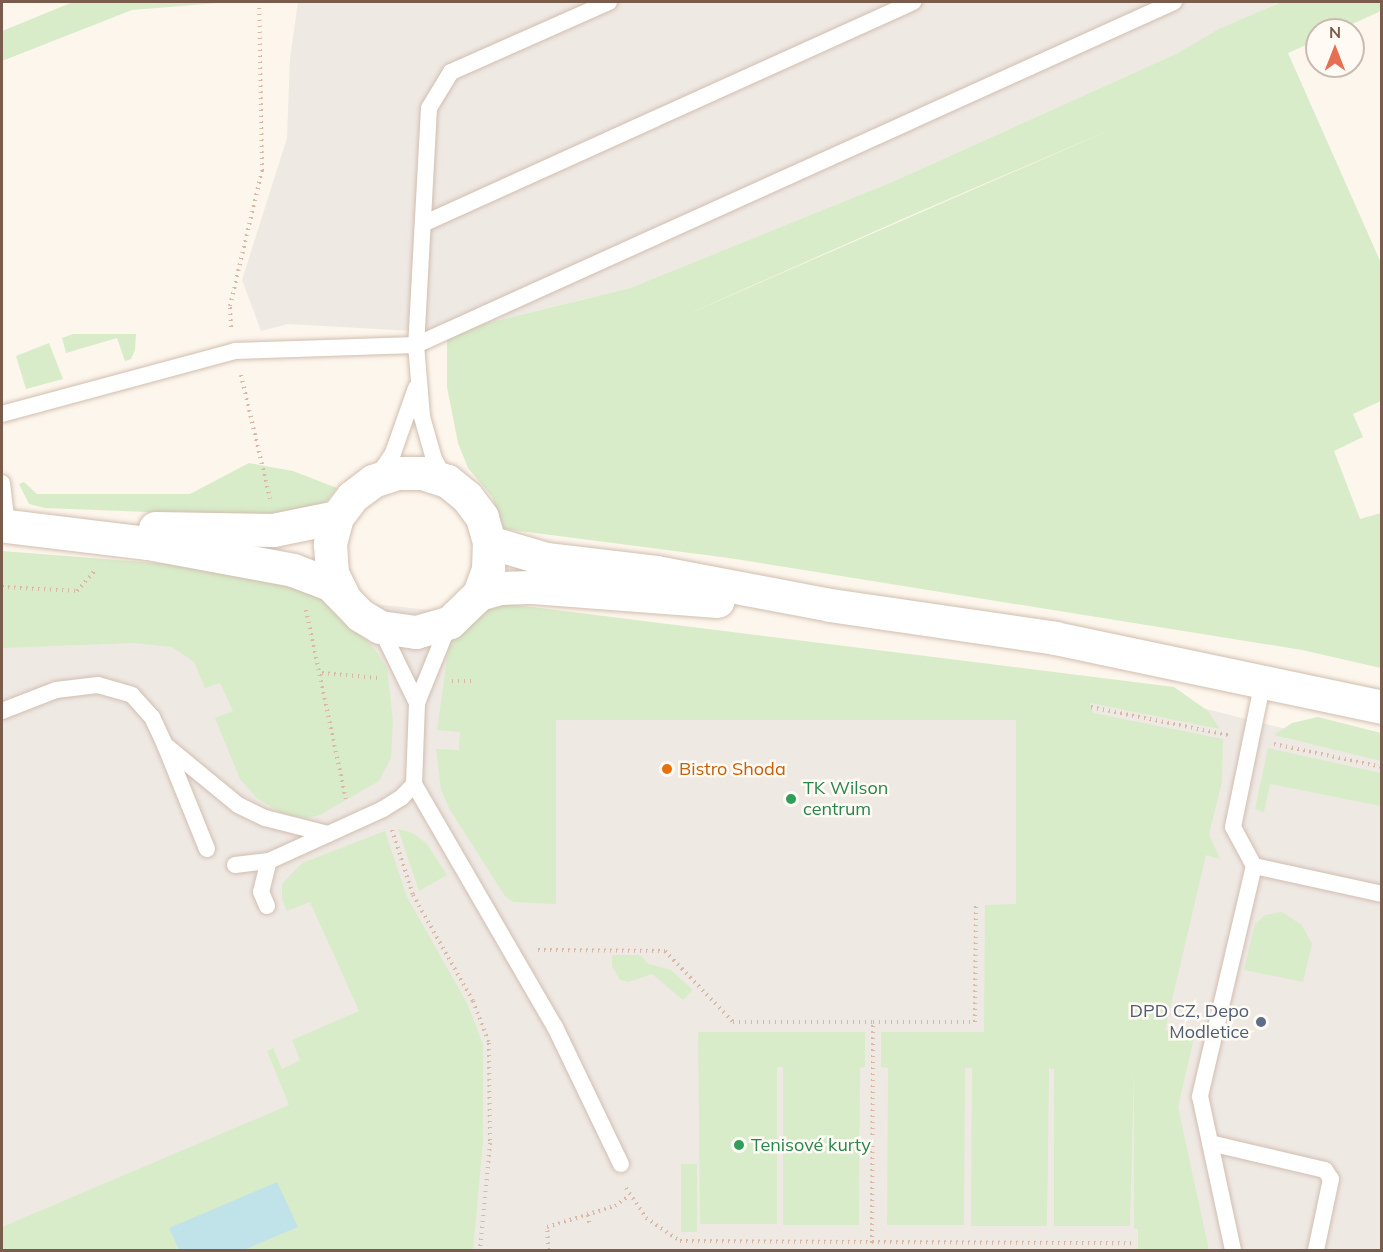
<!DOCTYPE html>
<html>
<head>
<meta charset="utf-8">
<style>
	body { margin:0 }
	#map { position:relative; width:1383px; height:1252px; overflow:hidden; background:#fdf6ec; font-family:Mulish,sans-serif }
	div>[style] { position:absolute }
	.industrial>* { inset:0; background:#efe9e4 }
	.green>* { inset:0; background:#d8ecc9; transform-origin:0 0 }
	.water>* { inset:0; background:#bfe3e8 }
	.path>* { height:4px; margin-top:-2px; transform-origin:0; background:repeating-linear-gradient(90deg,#d9b8a5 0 1.5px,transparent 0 6px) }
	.roads { filter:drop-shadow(0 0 2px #d1beb0) drop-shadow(0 0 2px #d1beb0) }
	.service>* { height:16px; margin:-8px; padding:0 8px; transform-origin:8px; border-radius:8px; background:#fff }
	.secondary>* { height:33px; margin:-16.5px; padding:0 16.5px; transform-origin:16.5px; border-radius:16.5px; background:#fff }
	.dots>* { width:16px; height:16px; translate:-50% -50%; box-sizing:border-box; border:3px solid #fffaf3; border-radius:50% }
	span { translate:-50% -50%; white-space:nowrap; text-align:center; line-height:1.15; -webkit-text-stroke:5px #fffaf3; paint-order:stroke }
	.food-label { font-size:18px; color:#c56008 }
	.left { translate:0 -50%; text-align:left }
	.leisure-label { font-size:18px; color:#27864d }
	.service-label { font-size:18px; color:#4e5e75 }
	.right { translate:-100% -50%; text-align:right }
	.frame { position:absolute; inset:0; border:3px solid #7a5c4d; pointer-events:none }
	.north { position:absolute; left:1305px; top:18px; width:60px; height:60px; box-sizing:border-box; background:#fffaf3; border:2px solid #cabbb1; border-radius:50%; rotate:0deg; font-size:16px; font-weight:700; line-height:24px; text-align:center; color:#7a5c4d }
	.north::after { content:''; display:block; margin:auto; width:21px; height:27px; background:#e76f51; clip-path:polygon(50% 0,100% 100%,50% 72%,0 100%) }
</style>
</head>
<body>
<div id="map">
	<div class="industrial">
		<i style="clip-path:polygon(298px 2px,1279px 2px,1178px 53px,892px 182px,630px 288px,447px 333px,288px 324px,261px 331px,242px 280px,287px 138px,290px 58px)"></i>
		<i style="clip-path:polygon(2px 582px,269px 593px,1091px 680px,1381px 753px,1381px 1250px,2px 1250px)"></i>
	</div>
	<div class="green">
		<i style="clip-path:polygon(73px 2px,231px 2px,132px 10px,2px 61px,2px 31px)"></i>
		<i style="clip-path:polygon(evenodd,1281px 2px,1381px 2px,1381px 11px,1339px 30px,1317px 30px,1317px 40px,1288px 53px,1381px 263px,1381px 401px,1353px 414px,1363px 437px,1334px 451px,1360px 519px,1381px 513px,1381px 668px,1302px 650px,729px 558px,504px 529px,492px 497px,468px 468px,458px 443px,447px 387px,447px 333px,630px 288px,892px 182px,1178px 53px,1219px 29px,1281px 2px,1126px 123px,679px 318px,907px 217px,1126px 123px)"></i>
		<i style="clip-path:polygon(73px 334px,136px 334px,135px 350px,131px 359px,125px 361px,117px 338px,66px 353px,62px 338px)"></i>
		<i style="clip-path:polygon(49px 343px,63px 379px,26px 389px,16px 356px)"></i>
		<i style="clip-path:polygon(249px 463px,293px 471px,337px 488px,326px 502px,308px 512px,274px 517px,45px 508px,29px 504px,19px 484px,24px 482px,37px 494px,190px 494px)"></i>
		<i style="clip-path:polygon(2px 551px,182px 565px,315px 590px,373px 647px,387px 668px,393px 721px,391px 758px,379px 781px,320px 815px,306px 818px,281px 813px,257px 798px,240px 779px,215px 718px,233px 711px,220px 683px,205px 688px,194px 662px,172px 647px,134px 643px,2px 648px)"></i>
		<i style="clip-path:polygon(508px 604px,1174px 687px,1208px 711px,1220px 729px,1090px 703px,1093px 713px,1223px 739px,1222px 782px,1209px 834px,1220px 859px,1206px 855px,1165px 1030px,1194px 1038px,1178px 1107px,1209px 1250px,1138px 1250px,1138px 1229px,1134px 1229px,1134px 1068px,1130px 1226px,1054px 1226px,1054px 1069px,1049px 1068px,1047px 1226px,971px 1226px,972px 1068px,965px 1068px,964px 1225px,887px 1225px,888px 1068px,881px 1067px,881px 1032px,984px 1032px,985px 905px,1016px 904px,1016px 720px,556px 720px,556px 904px,513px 902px,505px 896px,450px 810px,441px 790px,436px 749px,459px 750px,460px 732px,437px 730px,449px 645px,457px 630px,486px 610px)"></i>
		<i style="clip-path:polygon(1318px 717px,1381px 733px,1381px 761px,1274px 735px,1292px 723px)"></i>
		<i style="clip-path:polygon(1268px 748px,1381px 773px,1381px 806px,1270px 784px,1264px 812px,1255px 809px)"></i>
		<i style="clip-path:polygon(398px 829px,413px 833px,427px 844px,447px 875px,419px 891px)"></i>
		<i style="clip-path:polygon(385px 831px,407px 897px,467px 1003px,483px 1044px,483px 1143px,473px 1250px,244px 1250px,298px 1227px,169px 1228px,179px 1250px,2px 1250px,2px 1227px,289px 1105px,267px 1051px,273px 1048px,282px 1069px,300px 1060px,292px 1040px,359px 1011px,310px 902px,287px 911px,282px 899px,282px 884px,302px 863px)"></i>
		<i style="clip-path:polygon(1282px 912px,1302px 925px,1312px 944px,1303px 982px,1244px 970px,1255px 924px,1265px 915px)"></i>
		<i style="clip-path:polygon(612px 955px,640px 955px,649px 964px,671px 970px,693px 990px,683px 1000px,652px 974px,629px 982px,620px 980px,612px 966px)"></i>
		<i style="clip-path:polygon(698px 1032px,865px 1032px,865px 1067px,860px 1068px,859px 1225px,783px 1225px,783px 1067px,777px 1067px,777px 1224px,700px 1224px)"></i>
		<i style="left:681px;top:1164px;width:16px;height:68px"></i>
	</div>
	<div class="water">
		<i style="clip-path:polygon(277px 1182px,298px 1227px,244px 1250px,179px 1250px,169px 1228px)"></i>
	</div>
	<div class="path">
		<i style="left:231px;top:327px;width:21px;rotate:-93deg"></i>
		<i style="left:230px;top:306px;width:139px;rotate:-76.7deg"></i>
		<i style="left:262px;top:171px;width:169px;rotate:-91deg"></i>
		<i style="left:241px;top:375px;width:127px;rotate:76.8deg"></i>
		<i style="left:2px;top:587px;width:75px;rotate:3.1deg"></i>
		<i style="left:77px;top:591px;width:29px;rotate:-49deg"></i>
		<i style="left:306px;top:610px;width:193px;rotate:78.1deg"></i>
		<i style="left:322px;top:673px;width:56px;rotate:5.1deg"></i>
		<i style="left:452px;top:681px;width:20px"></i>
		<i style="left:1091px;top:707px;width:140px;rotate:11.6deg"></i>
		<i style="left:1274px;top:744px;width:110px;rotate:12deg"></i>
		<i style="left:392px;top:830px;width:68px;rotate:72.1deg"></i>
		<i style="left:413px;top:895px;width:122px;rotate:60.5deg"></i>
		<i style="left:473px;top:1001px;width:45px;rotate:69.1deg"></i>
		<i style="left:489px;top:1043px;width:100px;rotate:89.4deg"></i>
		<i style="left:490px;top:1143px;width:107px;rotate:95.3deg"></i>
		<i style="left:538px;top:950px;width:127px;rotate:0.5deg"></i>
		<i style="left:665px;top:951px;width:98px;rotate:46.2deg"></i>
		<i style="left:733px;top:1022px;width:140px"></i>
		<i style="left:626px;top:1188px;width:36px;rotate:56deg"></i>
		<i style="left:646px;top:1218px;width:41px;rotate:34.1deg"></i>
		<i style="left:680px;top:1241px;width:451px;rotate:0.3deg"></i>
		<i style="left:588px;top:1215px;width:11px;rotate:80deg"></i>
		<i style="left:872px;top:1243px;width:221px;rotate:-89.7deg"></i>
		<i style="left:873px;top:1022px;width:102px"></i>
		<i style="left:975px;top:1022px;width:117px;rotate:-89.5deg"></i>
		<i style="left:548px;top:1250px;width:23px;rotate:-92deg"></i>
		<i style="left:547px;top:1227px;width:71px;rotate:-17.2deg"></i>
		<i style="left:615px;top:1206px;width:17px;rotate:-36deg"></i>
	</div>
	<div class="roads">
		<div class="service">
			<i style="left:609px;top:2px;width:173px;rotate:156.1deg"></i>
			<i style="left:451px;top:72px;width:42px;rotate:121.4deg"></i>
			<i style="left:429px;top:108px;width:237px;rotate:93.1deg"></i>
			<i style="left:416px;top:345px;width:832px;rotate:-24.35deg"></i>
			<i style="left:425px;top:223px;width:536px;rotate:-24.36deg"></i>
			<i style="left:2px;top:414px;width:241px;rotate:-15.1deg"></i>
			<i style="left:235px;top:351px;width:181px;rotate:-1.9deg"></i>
			<i style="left:416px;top:345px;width:72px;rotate:85.2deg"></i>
			<i style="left:422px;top:417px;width:44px;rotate:74.1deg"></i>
			<i style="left:434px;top:459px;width:21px;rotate:61deg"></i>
			<i style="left:379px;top:474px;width:25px;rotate:-56deg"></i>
			<i style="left:393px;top:453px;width:69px;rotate:-70.5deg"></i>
			<i style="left:2px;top:483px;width:43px;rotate:83.4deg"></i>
			<i style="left:449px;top:624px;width:85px;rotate:112.1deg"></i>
			<i style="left:417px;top:703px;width:81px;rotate:92.1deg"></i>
			<i style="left:414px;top:784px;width:281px;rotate:59.9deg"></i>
			<i style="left:555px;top:1027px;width:152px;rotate:64.3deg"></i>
			<i style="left:380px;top:627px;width:85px;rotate:64deg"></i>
			<i style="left:2px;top:711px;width:58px;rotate:-21.3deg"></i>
			<i style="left:56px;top:690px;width:42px;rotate:-6.8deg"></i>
			<i style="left:98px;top:685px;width:35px;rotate:16deg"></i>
			<i style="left:132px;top:695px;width:30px;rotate:48deg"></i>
			<i style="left:152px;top:717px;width:31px;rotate:65deg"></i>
			<i style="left:207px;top:849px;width:112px;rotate:-112deg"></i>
			<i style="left:165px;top:745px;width:94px;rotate:39.4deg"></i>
			<i style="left:238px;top:805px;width:30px;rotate:26deg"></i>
			<i style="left:265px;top:818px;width:65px;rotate:14.3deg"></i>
			<i style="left:235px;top:865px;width:34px;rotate:-7deg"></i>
			<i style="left:1254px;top:866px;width:44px;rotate:-118.3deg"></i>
			<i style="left:1233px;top:827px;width:149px;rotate:-78.4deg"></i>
			<i style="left:267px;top:906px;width:15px;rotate:-113deg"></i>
			<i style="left:261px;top:892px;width:32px;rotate:-76deg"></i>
			<i style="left:269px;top:861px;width:125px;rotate:-24.5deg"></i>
			<i style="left:383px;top:809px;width:22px;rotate:-32deg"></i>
			<i style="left:402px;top:797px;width:18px;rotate:-47deg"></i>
			<i style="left:1210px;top:1143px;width:118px;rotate:13.2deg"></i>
			<i style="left:1325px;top:1170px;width:11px;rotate:56deg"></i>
			<i style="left:1331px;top:1179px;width:73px;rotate:101.9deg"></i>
			<i style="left:1233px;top:1250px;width:157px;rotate:-102.1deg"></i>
			<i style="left:1200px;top:1096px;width:236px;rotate:-76.8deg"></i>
			<i style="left:1254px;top:866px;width:131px;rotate:12.3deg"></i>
		</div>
		<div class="secondary">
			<i style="left:7px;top:526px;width:142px;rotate:6.9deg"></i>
			<i style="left:148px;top:543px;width:147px;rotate:10.5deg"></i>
			<i style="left:293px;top:570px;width:40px;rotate:21deg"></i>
			<i style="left:330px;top:584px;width:43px;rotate:45.9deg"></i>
			<i style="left:360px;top:615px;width:23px;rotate:31deg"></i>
			<i style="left:380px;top:627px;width:36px;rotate:8deg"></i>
			<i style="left:416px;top:632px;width:35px;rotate:-16deg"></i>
			<i style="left:450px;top:622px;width:40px;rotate:-44deg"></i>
			<i style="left:479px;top:594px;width:27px;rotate:-70deg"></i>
			<i style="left:488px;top:569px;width:27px;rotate:-88deg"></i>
			<i style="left:489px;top:542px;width:26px;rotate:-106deg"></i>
			<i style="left:482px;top:517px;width:25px;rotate:-127deg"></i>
			<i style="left:467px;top:497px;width:26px;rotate:-141deg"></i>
			<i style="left:447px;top:481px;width:25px;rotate:-162deg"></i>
			<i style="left:423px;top:473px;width:26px;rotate:180deg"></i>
			<i style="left:397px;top:473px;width:25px;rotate:162deg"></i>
			<i style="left:373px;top:481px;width:26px;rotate:143deg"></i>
			<i style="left:352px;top:497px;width:25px;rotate:127deg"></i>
			<i style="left:337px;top:517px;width:28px;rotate:105deg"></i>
			<i style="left:330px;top:544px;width:29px;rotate:86deg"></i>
			<i style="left:332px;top:573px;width:28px;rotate:64deg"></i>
			<i style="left:155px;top:528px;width:118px;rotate:1deg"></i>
			<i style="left:273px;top:530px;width:65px;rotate:-11.5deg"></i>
			<i style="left:489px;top:542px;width:59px;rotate:16.6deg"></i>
			<i style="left:546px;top:559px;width:111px;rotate:6.7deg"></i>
			<i style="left:656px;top:572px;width:177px;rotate:10.7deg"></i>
			<i style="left:830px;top:605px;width:227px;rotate:8.3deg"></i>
			<i style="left:1055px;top:638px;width:334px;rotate:11.9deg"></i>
			<i style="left:479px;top:594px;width:22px;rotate:-16deg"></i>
			<i style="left:500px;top:588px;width:32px;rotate:-2deg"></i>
			<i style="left:532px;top:587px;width:186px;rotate:4.3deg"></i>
		</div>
	</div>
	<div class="dots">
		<i style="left:667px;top:769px;background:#e8710a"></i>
		<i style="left:791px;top:799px;background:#2e9e5b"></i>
		<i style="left:1261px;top:1022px;background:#5c6f8a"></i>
		<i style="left:739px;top:1145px;background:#2e9e5b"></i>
	</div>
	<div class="food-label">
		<span class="left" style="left:679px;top:769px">Bistro Shoda</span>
	</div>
	<div class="leisure-label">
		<span class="left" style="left:803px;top:799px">TK Wilson<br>centrum</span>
		<span class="left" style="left:751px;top:1145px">Tenisové kurty</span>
	</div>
	<div class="service-label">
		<span class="right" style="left:1249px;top:1022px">DPD CZ, Depo<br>Modletice</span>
	</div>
	<div class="frame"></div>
	<div class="north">N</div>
</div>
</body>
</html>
